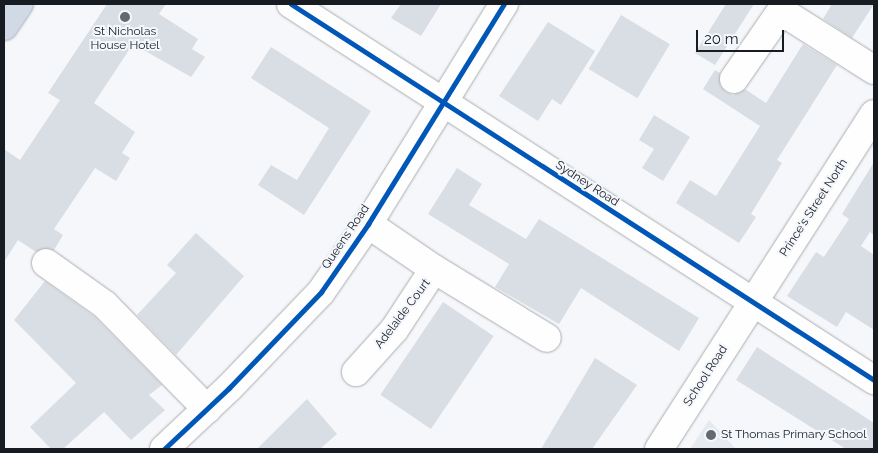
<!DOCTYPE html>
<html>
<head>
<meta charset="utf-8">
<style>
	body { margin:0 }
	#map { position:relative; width:878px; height:453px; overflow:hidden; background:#f5f7fa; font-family:Raleway,sans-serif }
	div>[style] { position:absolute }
	.built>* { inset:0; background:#e5eaf1 }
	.building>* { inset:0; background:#d9dee5; transform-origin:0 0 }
	.roads { filter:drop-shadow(0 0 1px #aaadb1) drop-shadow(0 0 1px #aaadb1) }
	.minor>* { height:28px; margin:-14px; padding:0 14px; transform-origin:14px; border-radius:14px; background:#fefefe }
	.highway>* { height:28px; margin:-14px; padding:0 14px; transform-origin:14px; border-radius:14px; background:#d0d9e5 }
	.cycleway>* { height:5px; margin:-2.5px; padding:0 2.5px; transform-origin:2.5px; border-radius:2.5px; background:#0057b8 }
	.dots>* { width:14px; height:14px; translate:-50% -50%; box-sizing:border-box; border:2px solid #f4f7fb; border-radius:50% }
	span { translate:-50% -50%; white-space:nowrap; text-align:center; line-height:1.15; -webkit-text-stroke:4px #f4f7fb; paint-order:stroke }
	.poi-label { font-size:12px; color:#171c23 }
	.left { translate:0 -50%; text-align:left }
	.street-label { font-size:12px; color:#171c23 }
	.frame { position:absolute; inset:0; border:5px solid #171c23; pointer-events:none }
	.scale { position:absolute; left:696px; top:30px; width:88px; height:22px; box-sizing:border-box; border:2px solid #171c23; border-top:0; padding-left:6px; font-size:15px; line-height:18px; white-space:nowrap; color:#171c23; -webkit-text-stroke:4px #f4f7fb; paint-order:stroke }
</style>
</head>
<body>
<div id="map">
	<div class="built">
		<i style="clip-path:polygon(709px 420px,736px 449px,690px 449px)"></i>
	</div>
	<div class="building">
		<i style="clip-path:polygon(107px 4px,166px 4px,159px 14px,198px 39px,192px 49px,205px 57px,191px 77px,133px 44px,94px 103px,135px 132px,122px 153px,130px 158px,116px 181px,95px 168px,54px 229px,63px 235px,54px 250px,36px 252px,18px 240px,4px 262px,4px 149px,20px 160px,60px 100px,48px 93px)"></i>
		<i style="clip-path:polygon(401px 4px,441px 4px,421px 36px,391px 18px)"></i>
		<i style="clip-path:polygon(726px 4px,754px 4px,715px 65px,695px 53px)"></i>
		<i style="clip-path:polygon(832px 4px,874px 4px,852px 38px,823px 19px)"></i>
		<i style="left:621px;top:15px;width:57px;height:63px;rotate:31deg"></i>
		<i style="clip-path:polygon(548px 22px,595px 51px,561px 105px,552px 99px,538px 121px,499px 96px)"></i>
		<i style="clip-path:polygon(803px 44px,837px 65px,777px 160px,782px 163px,751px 214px,756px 217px,739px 243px,676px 203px,690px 180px,716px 196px,760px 126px,703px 89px,715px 70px,720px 73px,720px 85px,726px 92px,733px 95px,745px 89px,766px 103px)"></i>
		<i style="clip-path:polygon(271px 47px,371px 111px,304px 215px,258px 185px,271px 165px,297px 180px,329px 128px,251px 78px)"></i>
		<i style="clip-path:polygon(654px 115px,690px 137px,663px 181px,642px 168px,654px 149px,639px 140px)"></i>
		<i style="clip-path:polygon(874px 162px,874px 235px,870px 232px,861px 246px,874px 255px,874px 330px,846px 312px,837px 327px,787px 296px,816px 252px,824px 257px,849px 219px,842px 214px)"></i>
		<i style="clip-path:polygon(457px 168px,482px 184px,469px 205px,526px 239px,539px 219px,699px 318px,679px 351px,581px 288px,559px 324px,495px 287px,509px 264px,428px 214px)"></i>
		<i style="clip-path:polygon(196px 233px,244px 276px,176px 355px,137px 315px,176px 273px,167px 265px)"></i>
		<i style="clip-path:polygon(45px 281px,95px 317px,162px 385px,149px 395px,165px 410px,131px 440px,104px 412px,63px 449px,51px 449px,30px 427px,76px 383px,14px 320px)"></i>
		<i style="left:443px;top:302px;width:61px;height:112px;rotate:34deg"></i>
		<i style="clip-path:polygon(757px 347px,874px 423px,874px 449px,846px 449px,736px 380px)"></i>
		<i style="clip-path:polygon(595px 358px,637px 385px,592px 449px,541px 449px)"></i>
		<i style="clip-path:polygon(307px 399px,337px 434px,320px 449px,257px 449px)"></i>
	</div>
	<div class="roads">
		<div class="minor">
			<i style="left:291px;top:4px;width:694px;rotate:32.82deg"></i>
			<i style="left:734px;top:79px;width:83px;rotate:-55.3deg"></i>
			<i style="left:781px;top:11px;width:110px;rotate:32.4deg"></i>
			<i style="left:46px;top:263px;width:72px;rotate:35.4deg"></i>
			<i style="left:105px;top:305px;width:146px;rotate:45.6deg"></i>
			<i style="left:434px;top:269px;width:132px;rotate:31.4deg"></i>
			<i style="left:356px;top:372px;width:57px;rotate:-47.9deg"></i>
			<i style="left:394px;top:330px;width:73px;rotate:-56.7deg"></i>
			<i style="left:434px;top:269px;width:80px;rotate:-145.7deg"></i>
			<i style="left:164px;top:449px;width:89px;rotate:-43.2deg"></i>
			<i style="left:229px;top:388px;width:133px;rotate:-46.2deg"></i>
			<i style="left:321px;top:292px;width:83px;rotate:-55.3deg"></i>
			<i style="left:368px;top:224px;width:259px;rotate:-58.3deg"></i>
			<i style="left:659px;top:449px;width:398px;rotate:-57.3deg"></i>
		</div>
		<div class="highway">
			<i style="left:4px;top:26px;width:27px;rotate:-56deg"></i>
		</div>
	</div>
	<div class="cycleway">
		<i style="left:291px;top:4px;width:694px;rotate:32.82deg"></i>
		<i style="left:164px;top:449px;width:89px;rotate:-43.2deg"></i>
		<i style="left:229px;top:388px;width:133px;rotate:-46.2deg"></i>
		<i style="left:321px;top:292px;width:83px;rotate:-55.3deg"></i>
		<i style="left:368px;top:224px;width:259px;rotate:-58.3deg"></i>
	</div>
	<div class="dots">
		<i style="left:125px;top:17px;background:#65696e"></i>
		<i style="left:711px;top:435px;background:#65696e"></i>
	</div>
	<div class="poi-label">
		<span style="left:125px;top:39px">St Nicholas<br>House Hotel</span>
		<span class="left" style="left:721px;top:435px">St Thomas Primary School</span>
	</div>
	<div class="street-label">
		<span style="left:587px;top:184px;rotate:33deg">Sydney Road</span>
		<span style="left:814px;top:208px;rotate:-57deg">Prince's Street North</span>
		<span style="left:346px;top:237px;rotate:-56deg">Queens Road</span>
		<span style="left:403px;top:314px;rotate:-53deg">Adelaide Court</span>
		<span style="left:706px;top:376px;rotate:-57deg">School Road</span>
	</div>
	<div class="frame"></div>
	<div class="scale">20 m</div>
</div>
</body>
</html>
